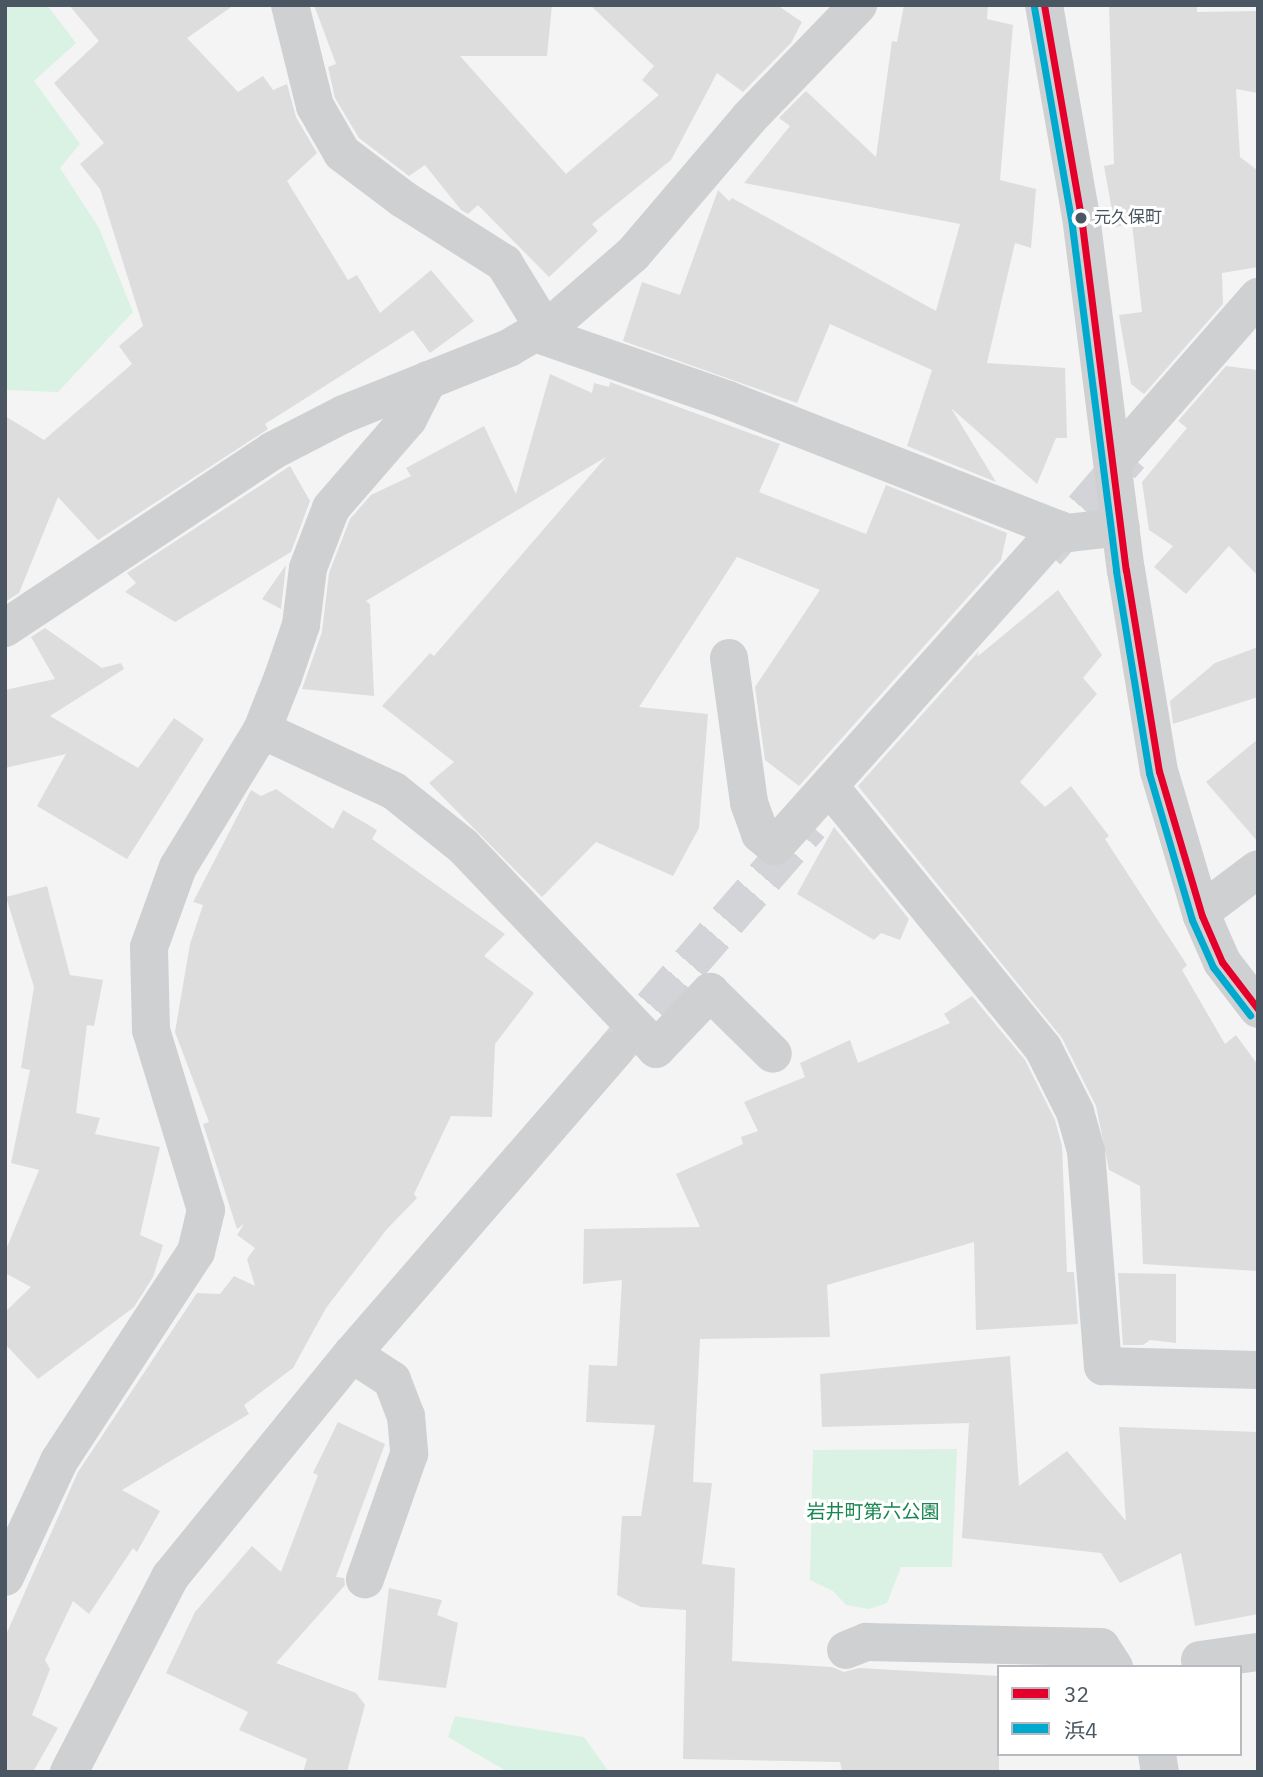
<!DOCTYPE html>
<html>
<head>
<meta charset="utf-8">
<style>
	body { margin:0 }
	#map { position:relative; width:1263px; height:1777px; overflow:hidden; background:#f4f4f4; font-family:"IBM Plex Sans","Noto Sans JP",sans-serif }
	div>[style] { position:absolute }
	.green>* { inset:0; background:#d9f2e3 }
	.building>* { inset:0; background:#ddddde }
	.minor-tunnel>* { height:38px; margin-top:-19px; transform-origin:0; background:repeating-linear-gradient(90deg,#d2d4d7 0 38px,transparent 0 57px) }
	.minor>* { height:38px; margin:-19px; padding:0 19px; transform-origin:19px; border-radius:19px; background:#ced0d2 }
	.bus-1>* { height:7px; margin:-3.5px; padding:0 3.5px; transform-origin:3.5px; border-radius:3.5px; background:#e4002b }
	.bus-2>* { height:7px; margin:-3.5px; padding:0 3.5px; transform-origin:3.5px; border-radius:3.5px; background:#00a9ce }
	.dots>* { width:19px; height:19px; translate:-50% -50%; box-sizing:border-box; border:4px solid #fff; border-radius:50% }
	span { translate:-50% -50%; white-space:nowrap; text-align:center; line-height:1.15; -webkit-text-stroke:6px #fff; paint-order:stroke }
	.bus-label { font-size:17px; color:#4a5661 }
	.left { translate:0 -50%; text-align:left }
	.park-label { font-size:19px; color:#17864f }
	.frame { position:absolute; inset:0; border:7px solid #4a5661; pointer-events:none }
	.legend { position:absolute; left:997px; top:1665px; width:245px; height:91px; box-sizing:border-box; background:#fff; border:2px solid #b7bbc0; margin:0; padding:9px 12px; list-style:none; font-size:21px; color:#4a5661 }
	.legend li { display:flex; align-items:center; gap:14px; height:35px }
	.legend b { width:35px; border:2px solid #b7bbc0 }
</style>
</head>
<body>
<div id="map">
	<div class="green">
		<i style="clip-path:polygon(47px 5px,76px 43px,34px 81px,80px 144px,60px 168px,99px 228px,133px 312px,58px 392px,5px 390px,5px 6px)"></i>
		<i style="clip-path:polygon(957px 1449px,952px 1567px,901px 1567px,887px 1603px,869px 1609px,846px 1605px,833px 1591px,810px 1580px,813px 1450px)"></i>
		<i style="clip-path:polygon(455px 1716px,584px 1737px,609px 1772px,508px 1772px,448px 1737px)"></i>
	</div>
	<div class="building">
		<i style="clip-path:polygon(69px 5px,234px 5px,187px 38px,238px 92px,263px 76px,273px 90px,287px 84px,296px 117px,317px 153px,287px 181px,348px 280px,357px 275px,380px 313px,431px 270px,474px 321px,430px 353px,413px 330px,265px 424px,268px 429px,98px 540px,58px 497px,19px 593px,5px 602px,5px 416px,44px 440px,132px 364px,119px 346px,143px 326px,100px 189px,80px 164px,104px 143px,54px 83px,99px 41px)"></i>
		<i style="clip-path:polygon(314px 5px,552px 5px,547px 56px,460px 56px,566px 174px,659px 95px,642px 80px,654px 66px,590px 5px,777px 5px,802px 22px,791px 43px,743px 92px,717px 73px,671px 160px,592px 224px,598px 231px,549px 277px,478px 205px,468px 214px,461px 210px,425px 165px,409px 176px,359px 138px,335px 98px,328px 67px,336px 64px)"></i>
		<i style="clip-path:polygon(904px 5px,988px 5px,987px 19px,1013px 25px,1000px 180px,1036px 189px,1031px 248px,1015px 243px,987px 363px,1065px 368px,1067px 438px,1056px 438px,1037px 484px,951px 408px,996px 482px,907px 446px,932px 370px,830px 324px,797px 403px,623px 341px,642px 282px,680px 295px,718px 190px,729px 201px,732px 198px,936px 311px,960px 224px,744px 183px,790px 126px,779px 118px,806px 91px,876px 157px,892px 41px,897px 42px)"></i>
		<i style="clip-path:polygon(1109px 5px,1197px 5px,1197px 12px,1258px 11px,1258px 93px,1236px 89px,1240px 157px,1257px 170px,1258px 179px,1258px 267px,1222px 273px,1223px 304px,1144px 394px,1131px 384px,1119px 315px,1142px 312px,1132px 224px,1115px 227px,1104px 166px,1114px 164px)"></i>
		<i style="clip-path:polygon(1226px 366px,1258px 370px,1258px 576px,1229px 546px,1186px 594px,1154px 567px,1173px 546px,1149px 530px,1142px 482px,1187px 428px,1178px 421px)"></i>
		<i style="clip-path:polygon(550px 374px,592px 393px,594px 383px,609px 387px,610px 382px,780px 444px,759px 492px,866px 534px,886px 485px,1007px 533px,1001px 560px,799px 786px,765px 760px,755px 687px,820px 590px,737px 557px,639px 707px,708px 714px,699px 828px,673px 876px,596px 842px,542px 897px,429px 783px,454px 762px,382px 706px,430px 653px,434px 656px,606px 457px,366px 601px,370px 604px,374px 696px,302px 689px,322px 632px,329px 573px,350px 519px,371px 495px,411px 476px,406px 468px,484px 426px,516px 494px)"></i>
		<i style="clip-path:polygon(290px 466px,310px 501px,291px 552px,175px 622px,125px 592px,136px 583px,127px 573px)"></i>
		<i style="clip-path:polygon(286px 565px,281px 609px,262px 599px)"></i>
		<i style="clip-path:polygon(1058px 590px,1102px 655px,1083px 678px,1097px 694px,1020px 782px,1045px 807px,1071px 786px,1109px 836px,1105px 839px,1187px 965px,1182px 970px,1225px 1044px,1236px 1035px,1258px 1065px,1258px 1271px,1143px 1264px,1140px 1186px,1109px 1170px,1096px 1106px,1062px 1038px,858px 786px,979px 651px,977px 657px)"></i>
		<i style="clip-path:polygon(45px 628px,102px 668px,121px 663px,124px 669px,50px 716px,138px 768px,174px 718px,204px 739px,127px 859px,37px 806px,66px 754px,5px 768px,5px 690px,55px 679px,31px 637px)"></i>
		<i style="clip-path:polygon(1258px 647px,1258px 697px,1173px 724px,1170px 701px,1215px 663px)"></i>
		<i style="clip-path:polygon(1258px 739px,1258px 842px,1206px 782px)"></i>
		<i style="clip-path:polygon(276px 789px,333px 829px,343px 810px,377px 830px,372px 839px,505px 934px,484px 956px,534px 993px,495px 1044px,492px 1117px,451px 1116px,414px 1194px,417px 1198px,387px 1229px,326px 1308px,293px 1368px,244px 1405px,249px 1414px,122px 1490px,160px 1511px,137px 1552px,133px 1548px,89px 1614px,73px 1601px,45px 1660px,50px 1669px,32px 1715px,58px 1728px,33px 1772px,5px 1772px,5px 1637px,78px 1472px,197px 1293px,220px 1294px,234px 1276px,255px 1286px,247px 1259px,255px 1248px,237px 1235px,244px 1224px,237px 1229px,203px 1124px,209px 1122px,175px 1032px,190px 944px,203px 905px,193px 902px,251px 790px,261px 796px)"></i>
		<i style="clip-path:polygon(834px 827px,909px 919px,900px 940px,881px 933px,874px 940px,797px 894px)"></i>
		<i style="clip-path:polygon(47px 886px,70px 975px,103px 980px,94px 1026px,87px 1025px,76px 1113px,100px 1118px,95px 1134px,160px 1147px,140px 1235px,163px 1245px,153px 1277px,134px 1307px,38px 1379px,5px 1344px,5px 1312px,31px 1287px,5px 1273px,5px 1252px,39px 1170px,11px 1163px,30px 1070px,21px 1068px,34px 987px,6px 897px)"></i>
		<i style="clip-path:polygon(972px 996px,1025px 1060px,1055px 1120px,1062px 1146px,1067px 1272px,1074px 1272px,1078px 1324px,976px 1330px,974px 1242px,827px 1285px,830px 1337px,700px 1339px,693px 1482px,712px 1483px,702px 1564px,735px 1568px,732px 1661px,832px 1667px,844px 1672px,859px 1668px,999px 1676px,999px 1772px,842px 1771px,840px 1762px,683px 1759px,686px 1610px,641px 1607px,617px 1595px,622px 1516px,641px 1516px,655px 1425px,586px 1422px,589px 1365px,617px 1366px,622px 1280px,583px 1284px,584px 1229px,700px 1227px,676px 1174px,743px 1144px,741px 1137px,758px 1131px,744px 1102px,805px 1077px,800px 1063px,850px 1040px,858px 1063px,950px 1023px,944px 1014px)"></i>
		<i style="clip-path:polygon(1118px 1273px,1176px 1274px,1176px 1343px,1150px 1340px,1143px 1345px,1123px 1345px)"></i>
		<i style="clip-path:polygon(1010px 1356px,1019px 1486px,1067px 1451px,1126px 1521px,1119px 1427px,1258px 1432px,1258px 1614px,1195px 1626px,1181px 1553px,1120px 1583px,1101px 1553px,962px 1538px,969px 1423px,822px 1427px,820px 1374px)"></i>
		<i style="clip-path:polygon(338px 1422px,385px 1444px,336px 1577px,344px 1578px,345px 1585px,276px 1663px,356px 1693px,365px 1705px,347px 1772px,303px 1772px,307px 1759px,239px 1730px,248px 1712px,166px 1673px,195px 1612px,252px 1546px,281px 1572px,318px 1475px,313px 1473px)"></i>
		<i style="clip-path:polygon(389px 1588px,442px 1600px,437px 1615px,458px 1623px,446px 1688px,378px 1680px)"></i>
	</div>
	<div class="minor-tunnel">
		<i style="left:1046px;top:552px;width:128px;rotate:-49.1deg"></i>
		<i style="left:615px;top:1050px;width:298px;rotate:-49.1deg"></i>
	</div>
	<div class="minor">
		<i style="left:290px;top:5px;width:104px;rotate:76.1deg"></i>
		<i style="left:315px;top:106px;width:54px;rotate:60.1deg"></i>
		<i style="left:342px;top:153px;width:76px;rotate:37deg"></i>
		<i style="left:403px;top:199px;width:120px;rotate:32.4deg"></i>
		<i style="left:504px;top:263px;width:76px;rotate:58.4deg"></i>
		<i style="left:1044px;top:5px;width:214px;rotate:80.1deg"></i>
		<i style="left:1081px;top:216px;width:357px;rotate:82.8deg"></i>
		<i style="left:1126px;top:570px;width:204px;rotate:80.7deg"></i>
		<i style="left:1159px;top:771px;width:151px;rotate:73.5deg"></i>
		<i style="left:1202px;top:916px;width:50px;rotate:66.5deg"></i>
		<i style="left:1222px;top:962px;width:59px;rotate:52.5deg"></i>
		<i style="left:535px;top:333px;width:204px;rotate:19.1deg"></i>
		<i style="left:728px;top:400px;width:365px;rotate:21.4deg"></i>
		<i style="left:1068px;top:533px;width:53px;rotate:-6.5deg"></i>
		<i style="left:1113px;top:462px;width:220px;rotate:-48.7deg"></i>
		<i style="left:5px;top:628px;width:320px;rotate:-33.5deg"></i>
		<i style="left:272px;top:451px;width:81px;rotate:-27.2deg"></i>
		<i style="left:344px;top:414px;width:178px;rotate:-21.8deg"></i>
		<i style="left:509px;top:348px;width:57px;rotate:-30.6deg"></i>
		<i style="left:558px;top:319px;width:99px;rotate:-40.9deg"></i>
		<i style="left:633px;top:254px;width:179px;rotate:-49.5deg"></i>
		<i style="left:749px;top:118px;width:157px;rotate:-46deg"></i>
		<i style="left:729px;top:658px;width:146px;rotate:82.1deg"></i>
		<i style="left:749px;top:803px;width:33px;rotate:70deg"></i>
		<i style="left:760px;top:834px;width:19px;rotate:39deg"></i>
		<i style="left:775px;top:846px;width:425px;rotate:-48.2deg"></i>
		<i style="left:262px;top:730px;width:145px;rotate:24.8deg"></i>
		<i style="left:394px;top:791px;width:88px;rotate:38.6deg"></i>
		<i style="left:463px;top:846px;width:280px;rotate:46.4deg"></i>
		<i style="left:656px;top:1049px;width:79px;rotate:-46.5deg"></i>
		<i style="left:710px;top:992px;width:88px;rotate:44.5deg"></i>
		<i style="left:830px;top:787px;width:337px;rotate:50.8deg"></i>
		<i style="left:1043px;top:1048px;width:72px;rotate:63.4deg"></i>
		<i style="left:1075px;top:1112px;width:41px;rotate:74.2deg"></i>
		<i style="left:1086px;top:1151px;width:216px;rotate:85.5deg"></i>
		<i style="left:1103px;top:1366px;width:155px;rotate:1.5deg"></i>
		<i style="left:1201px;top:912px;width:71px;rotate:-37deg"></i>
		<i style="left:352px;top:1354px;width:48px;rotate:33deg"></i>
		<i style="left:392px;top:1380px;width:39px;rotate:69deg"></i>
		<i style="left:406px;top:1416px;width:38px;rotate:85deg"></i>
		<i style="left:409px;top:1454px;width:133px;rotate:109.4deg"></i>
		<i style="left:5px;top:1577px;width:128px;rotate:-65deg"></i>
		<i style="left:59px;top:1461px;width:250px;rotate:-56.8deg"></i>
		<i style="left:196px;top:1252px;width:43px;rotate:-76.6deg"></i>
		<i style="left:206px;top:1210px;width:188px;rotate:-107deg"></i>
		<i style="left:151px;top:1030px;width:83px;rotate:-91.4deg"></i>
		<i style="left:149px;top:947px;width:85px;rotate:-70.1deg"></i>
		<i style="left:178px;top:867px;width:161px;rotate:-58.5deg"></i>
		<i style="left:262px;top:730px;width:57px;rotate:-68.4deg"></i>
		<i style="left:283px;top:677px;width:55px;rotate:-70.9deg"></i>
		<i style="left:301px;top:625px;width:57px;rotate:-83deg"></i>
		<i style="left:308px;top:568px;width:64px;rotate:-69deg"></i>
		<i style="left:331px;top:508px;width:118px;rotate:-49.1deg"></i>
		<i style="left:408px;top:419px;width:44px;rotate:-62.9deg"></i>
		<i style="left:846px;top:1650px;width:22px;rotate:-22deg"></i>
		<i style="left:866px;top:1642px;width:235px;rotate:1.2deg"></i>
		<i style="left:1101px;top:1647px;width:24px;rotate:57deg"></i>
		<i style="left:1200px;top:1660px;width:59px;rotate:-7.9deg"></i>
		<i style="left:1157px;top:1754px;width:18px;rotate:81deg"></i>
		<i style="left:69px;top:1772px;width:220px;rotate:-62.6deg"></i>
		<i style="left:170px;top:1577px;width:288px;rotate:-50.8deg"></i>
		<i style="left:352px;top:1354px;width:402px;rotate:-49.1deg"></i>
	</div>
	<div class="bus-1">
		<i style="left:1044px;top:5px;width:214px;rotate:80.1deg"></i>
		<i style="left:1081px;top:216px;width:357px;rotate:82.8deg"></i>
		<i style="left:1126px;top:570px;width:204px;rotate:80.7deg"></i>
		<i style="left:1159px;top:771px;width:151px;rotate:73.5deg"></i>
		<i style="left:1202px;top:916px;width:50px;rotate:66.5deg"></i>
		<i style="left:1222px;top:962px;width:59px;rotate:52.5deg"></i>
	</div>
	<div class="bus-2">
		<i style="left:1034px;top:7px;width:214px;rotate:80.1deg"></i>
		<i style="left:1071px;top:218px;width:356px;rotate:82.7deg"></i>
		<i style="left:1116px;top:571px;width:205px;rotate:80.7deg"></i>
		<i style="left:1149px;top:773px;width:153px;rotate:73.7deg"></i>
		<i style="left:1192px;top:920px;width:51px;rotate:65.9deg"></i>
		<i style="left:1213px;top:967px;width:61px;rotate:52.4deg"></i>
	</div>
	<div class="dots">
		<i style="left:1081px;top:218px;background:#4a5661"></i>
	</div>
	<div class="bus-label">
		<span class="left" style="left:1094px;top:218px">元久保町</span>
	</div>
	<div class="park-label">
		<span style="left:873px;top:1512px">岩井町第六公園</span>
	</div>
	<div class="frame"></div>
	<ul class="legend">
	<li><b style="height:9px;background:#e4002b"></b>32</li>
	<li><b style="height:9px;background:#00a9ce"></b>浜4</li>
	</ul>
</div>
</body>
</html>
